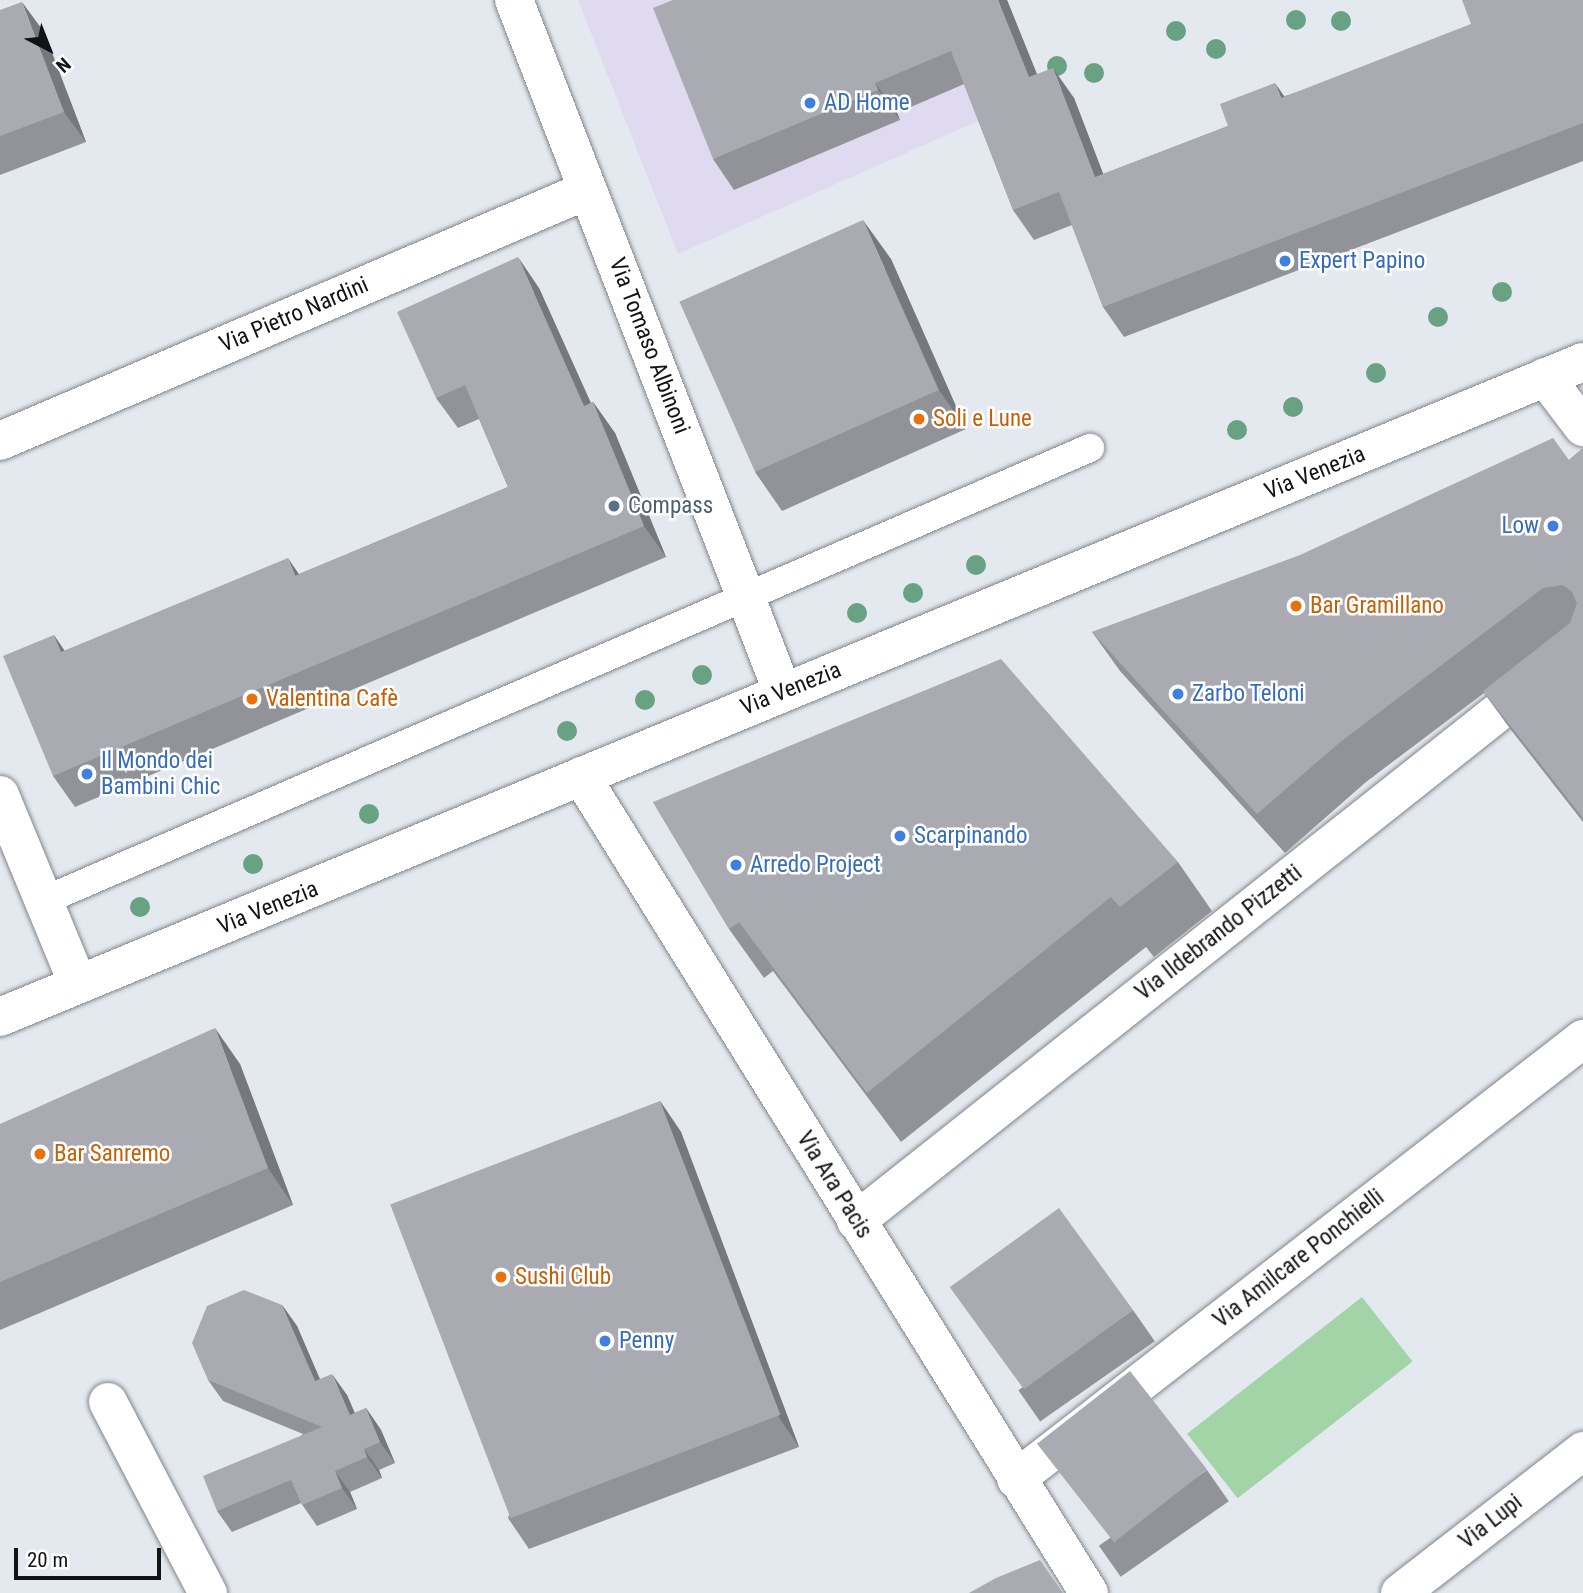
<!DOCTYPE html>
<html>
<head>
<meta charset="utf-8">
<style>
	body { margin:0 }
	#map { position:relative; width:1583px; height:1593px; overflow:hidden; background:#e4e8ef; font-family:"Roboto Condensed",sans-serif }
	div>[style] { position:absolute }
	.commercial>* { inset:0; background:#e0daf0 }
	.green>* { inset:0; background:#a2d4a8; transform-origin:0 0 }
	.roads { filter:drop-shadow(0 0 2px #81858b) drop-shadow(0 0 2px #81858b) }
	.lane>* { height:28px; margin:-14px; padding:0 14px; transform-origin:14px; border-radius:14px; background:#fff }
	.street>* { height:38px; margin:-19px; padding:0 19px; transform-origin:19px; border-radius:19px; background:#fff }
	.primary>* { height:38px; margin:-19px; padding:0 19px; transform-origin:19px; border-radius:19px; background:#fff }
	.trees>* { width:20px; height:20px; margin:-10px; border-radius:50%; background:#69a282 }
	.wall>* { inset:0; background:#929399; transform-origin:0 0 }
	.shaded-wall>* { inset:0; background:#77787d }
	.building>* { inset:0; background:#aaabb2; transform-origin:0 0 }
	.dots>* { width:19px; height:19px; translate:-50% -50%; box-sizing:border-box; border:4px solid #fff; border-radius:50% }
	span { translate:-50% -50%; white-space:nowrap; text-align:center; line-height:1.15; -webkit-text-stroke:5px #fff; paint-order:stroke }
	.shop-label { font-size:23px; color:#366cbe }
	.left { translate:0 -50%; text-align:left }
	.right { translate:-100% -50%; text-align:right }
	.street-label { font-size:23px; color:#111315 }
	.food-label { font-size:23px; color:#c56008 }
	.service-label { font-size:23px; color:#4e5e75 }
	.north { position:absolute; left:14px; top:14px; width:70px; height:70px; -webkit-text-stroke:5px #fff; paint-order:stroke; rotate:138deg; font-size:19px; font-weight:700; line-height:28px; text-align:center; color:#111315 }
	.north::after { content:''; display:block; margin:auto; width:24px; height:32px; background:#111315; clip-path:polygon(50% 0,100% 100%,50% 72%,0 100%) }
	.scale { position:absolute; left:14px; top:1548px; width:147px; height:32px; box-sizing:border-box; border:4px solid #111315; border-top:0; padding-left:9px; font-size:21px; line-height:24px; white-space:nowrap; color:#111315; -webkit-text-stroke:5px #fff; paint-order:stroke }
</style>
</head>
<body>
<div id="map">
	<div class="commercial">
		<i style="clip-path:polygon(578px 0,940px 0,987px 117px,678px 254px)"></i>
	</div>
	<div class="green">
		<i style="left:1362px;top:1297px;width:82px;height:222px;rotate:52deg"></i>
	</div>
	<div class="roads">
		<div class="lane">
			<i style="left:43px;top:901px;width:1141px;rotate:-23.4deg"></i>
		</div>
		<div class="street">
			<i style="left:514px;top:0;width:743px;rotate:68.79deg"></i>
			<i style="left:1545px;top:377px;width:63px;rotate:52.8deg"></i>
			<i style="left:0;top:441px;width:639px;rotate:-23.12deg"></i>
			<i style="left:581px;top:776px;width:962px;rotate:58.13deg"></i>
			<i style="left:0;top:795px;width:204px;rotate:67.6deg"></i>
			<i style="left:856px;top:1221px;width:928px;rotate:-38.39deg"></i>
			<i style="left:108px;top:1402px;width:216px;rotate:62.4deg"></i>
			<i style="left:1016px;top:1479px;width:718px;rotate:-37.81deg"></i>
			<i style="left:1400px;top:1593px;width:232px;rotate:-37.8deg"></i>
		</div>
		<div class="primary">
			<i style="left:0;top:1017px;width:1713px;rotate:-22.48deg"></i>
		</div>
	</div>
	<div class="trees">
		<i style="left:1296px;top:20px"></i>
		<i style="left:1341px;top:21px"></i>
		<i style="left:1176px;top:31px"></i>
		<i style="left:1216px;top:49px"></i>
		<i style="left:1057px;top:66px"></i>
		<i style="left:1094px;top:73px"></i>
		<i style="left:1502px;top:292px"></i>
		<i style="left:1438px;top:317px"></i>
		<i style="left:1376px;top:373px"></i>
		<i style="left:1293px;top:407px"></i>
		<i style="left:1237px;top:430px"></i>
		<i style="left:976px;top:565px"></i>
		<i style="left:913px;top:593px"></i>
		<i style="left:857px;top:613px"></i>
		<i style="left:702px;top:675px"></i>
		<i style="left:645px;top:700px"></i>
		<i style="left:567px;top:731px"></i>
		<i style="left:369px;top:814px"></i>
		<i style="left:253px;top:864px"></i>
		<i style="left:140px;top:907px"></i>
	</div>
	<div class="wall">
		<i style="clip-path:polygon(1007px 0,1037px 74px,1074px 98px,1103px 174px,1228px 126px,1285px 96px,1583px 0,1583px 161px,1124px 337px,1103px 307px,1072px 225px,1034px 240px,1013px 210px,964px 84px,897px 113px,900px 120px,734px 190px,713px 159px)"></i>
		<i style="clip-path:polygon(0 10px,44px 32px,86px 142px,0 175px)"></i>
		<i style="clip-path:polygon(891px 259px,966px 429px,782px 511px,755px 472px)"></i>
		<i style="clip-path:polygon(539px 288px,591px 403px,593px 402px,615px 433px,666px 557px,75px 807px,53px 776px,54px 635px,64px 651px,299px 574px,508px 487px,479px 419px,458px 428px,436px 398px)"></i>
		<i style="clip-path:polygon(1583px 448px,1583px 822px,1511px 730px,1484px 693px,1366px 782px,1285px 853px,1120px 671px,1092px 632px,1569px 460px)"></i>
		<i style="clip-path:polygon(653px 802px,1178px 862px,1212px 911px,1154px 957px,1146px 947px,901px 1142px,773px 971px,764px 978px,729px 929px)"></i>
		<i style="clip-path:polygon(240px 1064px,293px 1205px,0 1330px,0 1124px)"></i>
		<i style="clip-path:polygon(660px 1101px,681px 1132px,799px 1447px,529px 1549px,508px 1518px)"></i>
		<i style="clip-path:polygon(282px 1305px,297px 1326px,320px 1379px,347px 1395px,355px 1413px,366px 1408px,381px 1430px,395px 1463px,379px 1470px,382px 1478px,350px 1492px,357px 1509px,317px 1526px,301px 1503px,232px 1532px,217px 1511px,303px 1434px,223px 1401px,208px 1380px)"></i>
		<i style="left:1133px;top:1310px;width:38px;height:140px;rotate:55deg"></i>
		<i style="left:1207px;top:1470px;width:38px;height:132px;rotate:55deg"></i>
	</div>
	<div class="shaded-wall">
		<i style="clip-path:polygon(998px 0,1007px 0,1050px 107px,1029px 77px)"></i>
		<i style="clip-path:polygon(22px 2px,44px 32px,86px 142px,64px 112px)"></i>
		<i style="clip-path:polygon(1053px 68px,1074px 98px,1116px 207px,1095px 177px)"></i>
		<i style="clip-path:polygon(875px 83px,897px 113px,900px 120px,878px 90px)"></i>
		<i style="clip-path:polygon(1275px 83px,1296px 113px,1281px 98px)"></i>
		<i style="clip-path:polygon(863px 220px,891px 259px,966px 429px,939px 390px)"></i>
		<i style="clip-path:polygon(518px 257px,539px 288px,606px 437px,584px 406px)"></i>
		<i style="clip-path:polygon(593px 402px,615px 433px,666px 557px,644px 526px)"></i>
		<i style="clip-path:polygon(288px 558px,309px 589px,295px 576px)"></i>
		<i style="clip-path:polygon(54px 635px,75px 666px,61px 652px)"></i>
		<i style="clip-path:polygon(215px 1028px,240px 1064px,293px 1205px,268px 1168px)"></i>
		<i style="clip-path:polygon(660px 1101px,681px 1132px,799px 1447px,778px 1416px)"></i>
		<i style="clip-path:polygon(282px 1305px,297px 1326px,330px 1403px,315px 1381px)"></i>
		<i style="clip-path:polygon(332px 1374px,347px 1395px,364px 1436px,350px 1415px)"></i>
		<i style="clip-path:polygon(366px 1408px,381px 1430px,395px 1463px,380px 1442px)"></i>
		<i style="clip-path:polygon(364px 1449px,379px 1470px,382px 1478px,367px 1457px)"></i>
		<i style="clip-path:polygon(335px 1471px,350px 1492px,357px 1509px,342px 1488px)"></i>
	</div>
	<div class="building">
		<i style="clip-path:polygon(673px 0,998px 0,1029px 77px,1053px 68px,1095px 177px,1228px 126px,1220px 104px,1275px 83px,1281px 98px,1471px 24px,1462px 0,1583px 0,1583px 123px,1103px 307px,1059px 192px,1013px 210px,951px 51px,875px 83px,878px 90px,713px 159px,653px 8px)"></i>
		<i style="clip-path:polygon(22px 2px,64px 112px,0 136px,0 10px)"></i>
		<i style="left:863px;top:220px;width:186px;height:201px;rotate:66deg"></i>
		<i style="clip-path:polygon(518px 257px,584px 406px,593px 402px,644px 526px,53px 776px,3px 656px,54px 635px,61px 652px,288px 558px,295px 576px,508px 487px,465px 385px,436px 398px,397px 312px)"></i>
		<i style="clip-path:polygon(1553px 438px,1569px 460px,1583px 448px,1583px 818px,1483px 691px,1570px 623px,1577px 603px,1572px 592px,1563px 585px,1543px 588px,1339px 743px,1257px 814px,1092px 632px,1300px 555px)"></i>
		<i style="clip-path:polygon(1001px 659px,1178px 862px,1120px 907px,1111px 897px,867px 1093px,739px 922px,729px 929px,653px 802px)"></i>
		<i style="clip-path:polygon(215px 1028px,268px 1168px,0 1282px,0 1124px)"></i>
		<i style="left:660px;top:1101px;width:336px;height:289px;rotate:69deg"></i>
		<i style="left:1059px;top:1208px;width:126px;height:135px;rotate:54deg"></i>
		<i style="clip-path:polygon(244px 1290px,282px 1305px,315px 1381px,332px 1374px,350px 1415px,366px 1408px,380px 1442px,364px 1449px,367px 1457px,335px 1471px,342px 1488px,302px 1505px,291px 1480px,217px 1511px,203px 1476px,322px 1427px,208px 1380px,192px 1343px,207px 1306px)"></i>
		<i style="left:1130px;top:1371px;width:125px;height:118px;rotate:52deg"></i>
		<i style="clip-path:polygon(1040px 1560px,1063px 1593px,969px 1593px,996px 1578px)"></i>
	</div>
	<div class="dots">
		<i style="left:810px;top:103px;background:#3f7fe0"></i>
		<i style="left:1285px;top:261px;background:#3f7fe0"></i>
		<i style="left:919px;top:419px;background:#e8710a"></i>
		<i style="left:614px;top:506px;background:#5c6f8a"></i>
		<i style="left:1553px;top:526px;background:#3f7fe0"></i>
		<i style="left:1296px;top:606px;background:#e8710a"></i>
		<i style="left:1178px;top:694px;background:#3f7fe0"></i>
		<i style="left:252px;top:699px;background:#e8710a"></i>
		<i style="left:87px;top:774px;background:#3f7fe0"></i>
		<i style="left:900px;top:836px;background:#3f7fe0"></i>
		<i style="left:736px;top:865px;background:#3f7fe0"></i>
		<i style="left:40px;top:1154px;background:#e8710a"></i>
		<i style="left:501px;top:1277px;background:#e8710a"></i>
		<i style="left:605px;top:1341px;background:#3f7fe0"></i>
	</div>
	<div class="shop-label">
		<span class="left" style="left:824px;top:103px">AD Home</span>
		<span class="left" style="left:1299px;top:261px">Expert Papino</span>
		<span class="right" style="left:1539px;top:526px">Low</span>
		<span class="left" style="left:1192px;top:694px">Zarbo Teloni</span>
		<span class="left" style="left:101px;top:774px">Il Mondo dei<br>Bambini Chic</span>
		<span class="left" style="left:914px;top:836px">Scarpinando</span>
		<span class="left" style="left:750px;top:865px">Arredo Project</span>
		<span class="left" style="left:619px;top:1341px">Penny</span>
	</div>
	<div class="street-label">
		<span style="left:294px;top:315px;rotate:-23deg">Via Pietro Nardini</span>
		<span style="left:649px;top:346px;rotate:69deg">Via Tomaso Albinoni</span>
		<span style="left:1315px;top:473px;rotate:-22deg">Via Venezia</span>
		<span style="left:791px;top:689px;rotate:-22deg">Via Venezia</span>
		<span style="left:268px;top:908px;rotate:-22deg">Via Venezia</span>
		<span style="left:1219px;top:933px;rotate:-38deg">Via Ildebrando Pizzetti</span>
		<span style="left:834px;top:1185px;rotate:58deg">Via Ara Pacis</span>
		<span style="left:1299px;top:1259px;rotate:-38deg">Via Amilcare Ponchielli</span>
		<span style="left:1491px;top:1522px;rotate:-38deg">Via Lupi</span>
	</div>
	<div class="food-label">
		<span class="left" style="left:933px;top:419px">Soli e Lune</span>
		<span class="left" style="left:1310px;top:606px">Bar Gramillano</span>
		<span class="left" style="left:266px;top:699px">Valentina Cafè</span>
		<span class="left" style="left:54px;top:1154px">Bar Sanremo</span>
		<span class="left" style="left:515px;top:1277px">Sushi Club</span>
	</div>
	<div class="service-label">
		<span class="left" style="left:628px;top:506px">Compass</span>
	</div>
	<div class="north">N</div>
	<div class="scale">20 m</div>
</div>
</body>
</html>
